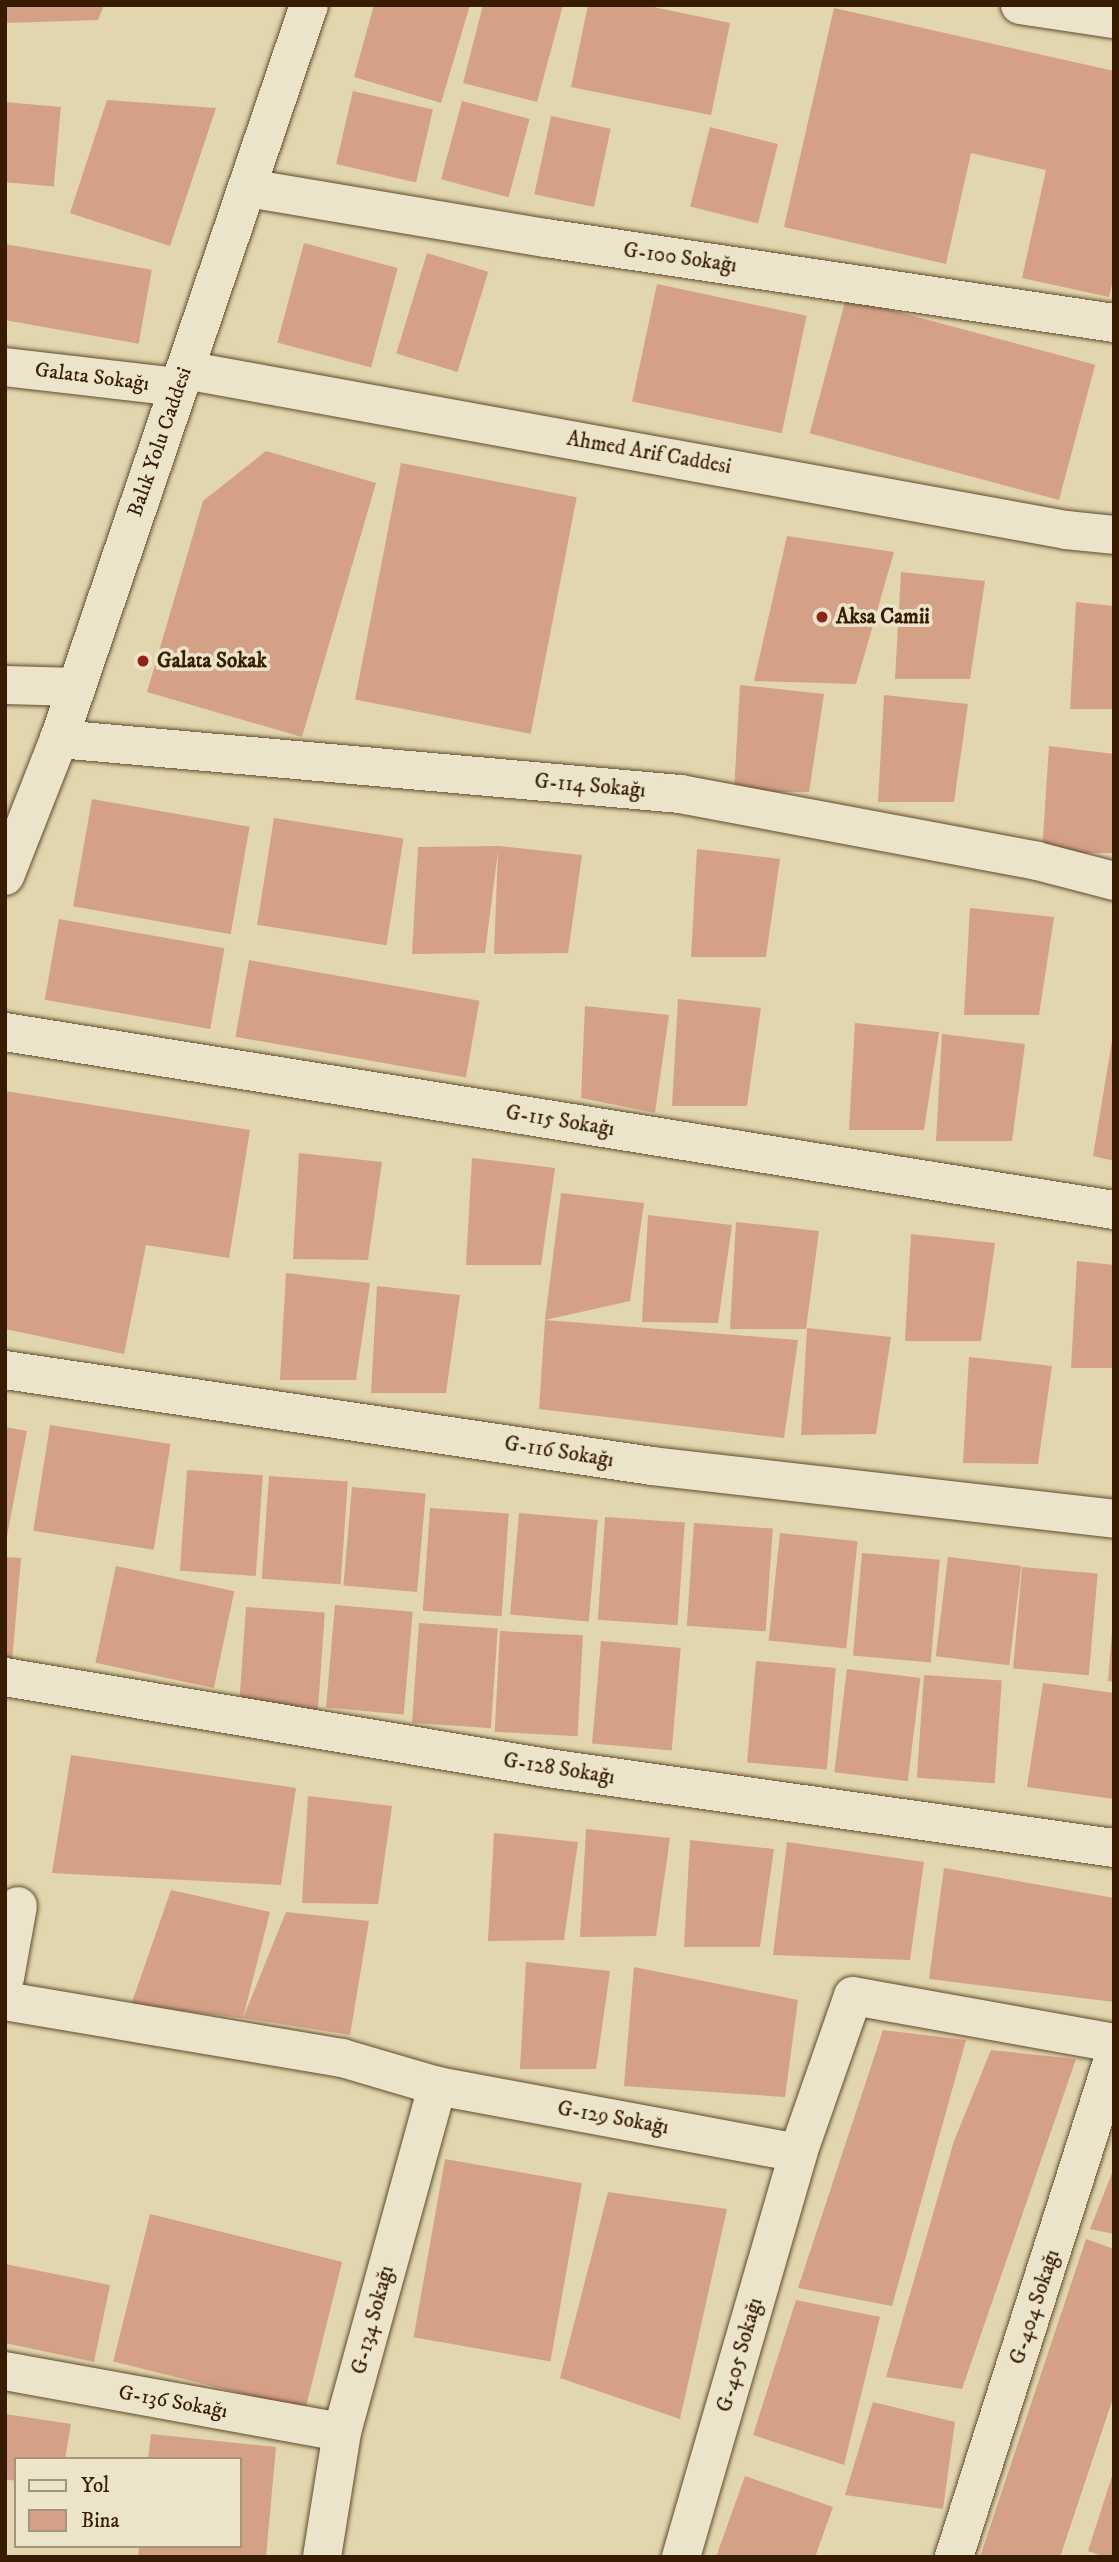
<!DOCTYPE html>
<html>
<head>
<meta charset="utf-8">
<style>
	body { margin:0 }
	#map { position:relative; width:1119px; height:2562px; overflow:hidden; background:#e1d6ad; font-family:"IM FELL DW Pica",serif }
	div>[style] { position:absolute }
	.building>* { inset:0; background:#d4a187; transform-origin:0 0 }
	.roads { filter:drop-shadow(0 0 2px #624a2d) drop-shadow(0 0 2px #624a2d) }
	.minor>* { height:38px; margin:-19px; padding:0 19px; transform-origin:19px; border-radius:19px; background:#ece4ca }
	.tertiary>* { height:38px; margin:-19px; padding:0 19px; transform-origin:19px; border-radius:19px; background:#ece4ca }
	.secondary>* { height:38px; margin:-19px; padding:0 19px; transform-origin:19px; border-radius:19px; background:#ece4ca }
	.dots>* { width:19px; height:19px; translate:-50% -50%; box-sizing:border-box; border:4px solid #ece4ca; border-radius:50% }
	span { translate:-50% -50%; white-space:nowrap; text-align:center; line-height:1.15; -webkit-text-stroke:7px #ece4ca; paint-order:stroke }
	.street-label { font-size:21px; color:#381c02 }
	.poi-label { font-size:21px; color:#381c02; font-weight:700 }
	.left { translate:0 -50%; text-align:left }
	.frame { position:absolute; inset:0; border:7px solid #381c02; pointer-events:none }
	.legend { position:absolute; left:14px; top:2457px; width:228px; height:91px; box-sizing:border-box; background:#ece4ca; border:2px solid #a4947a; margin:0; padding:9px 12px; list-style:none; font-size:21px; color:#381c02 }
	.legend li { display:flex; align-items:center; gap:14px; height:35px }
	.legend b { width:35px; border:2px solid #a4947a }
</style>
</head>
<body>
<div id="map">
	<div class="building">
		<i style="clip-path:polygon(5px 5px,104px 5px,98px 20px,5px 23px)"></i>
		<i style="clip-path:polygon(374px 5px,470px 5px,441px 103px,354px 77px)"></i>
		<i style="clip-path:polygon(483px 5px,563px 5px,537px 102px,463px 83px)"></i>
		<i style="clip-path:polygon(588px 5px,644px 5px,730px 23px,711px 115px,571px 87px)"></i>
		<i style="clip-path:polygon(834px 8px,1114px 71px,1114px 276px,1109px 297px,1022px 278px,1046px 170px,971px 153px,946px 264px,784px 227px)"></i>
		<i style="left:353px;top:91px;width:82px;height:75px;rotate:13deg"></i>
		<i style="clip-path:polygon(107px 100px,216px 108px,170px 246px,70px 213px)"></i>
		<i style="left:462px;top:101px;width:70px;height:81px;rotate:15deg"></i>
		<i style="left:5px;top:102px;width:56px;height:80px;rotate:5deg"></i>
		<i style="left:551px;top:116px;width:61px;height:80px;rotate:12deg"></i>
		<i style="left:710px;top:127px;width:70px;height:82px;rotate:14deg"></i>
		<i style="left:304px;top:243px;width:97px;height:103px;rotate:15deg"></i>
		<i style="left:5px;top:244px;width:149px;height:75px;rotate:10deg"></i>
		<i style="left:427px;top:253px;width:64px;height:105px;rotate:17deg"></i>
		<i style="left:657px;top:284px;width:153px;height:120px;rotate:12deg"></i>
		<i style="left:846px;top:298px;width:258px;height:140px;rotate:15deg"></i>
		<i style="clip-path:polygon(266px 451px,376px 483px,302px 737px,147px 692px,203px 501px)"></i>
		<i style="left:401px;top:463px;width:179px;height:241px;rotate:11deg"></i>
		<i style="clip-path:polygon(787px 536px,894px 552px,856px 684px,754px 681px)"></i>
		<i style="clip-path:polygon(901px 572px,985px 581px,970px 679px,895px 679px)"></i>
		<i style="clip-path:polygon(1076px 602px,1114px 606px,1114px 709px,1070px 709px)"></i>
		<i style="clip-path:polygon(740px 685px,824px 694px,809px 792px,734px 792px)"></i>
		<i style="clip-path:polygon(884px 695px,968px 704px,954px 802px,878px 802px)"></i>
		<i style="clip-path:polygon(1049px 746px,1114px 754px,1114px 853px,1042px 853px)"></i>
		<i style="left:92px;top:799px;width:160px;height:109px;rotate:10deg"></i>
		<i style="left:274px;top:818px;width:131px;height:108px;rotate:9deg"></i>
		<i style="clip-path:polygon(499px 846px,582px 855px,568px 953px,494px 954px,498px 851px,485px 953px,412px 954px,418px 847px)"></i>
		<i style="clip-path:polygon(697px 849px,780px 859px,766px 957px,691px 957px)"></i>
		<i style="clip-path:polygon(970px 908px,1054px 917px,1039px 1015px,964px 1015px)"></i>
		<i style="left:59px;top:919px;width:168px;height:82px;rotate:10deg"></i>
		<i style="left:249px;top:960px;width:234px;height:78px;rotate:10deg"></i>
		<i style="clip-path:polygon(678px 999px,761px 1008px,747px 1106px,672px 1106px)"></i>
		<i style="clip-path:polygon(585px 1006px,669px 1015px,655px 1113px,581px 1098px)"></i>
		<i style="clip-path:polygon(855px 1023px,939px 1032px,924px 1130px,849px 1130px)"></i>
		<i style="clip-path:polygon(942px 1034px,1025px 1044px,1012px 1141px,936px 1141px)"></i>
		<i style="clip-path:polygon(1112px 1041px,1114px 1042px,1114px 1161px,1093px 1156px)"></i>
		<i style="clip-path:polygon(5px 1091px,250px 1130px,229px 1258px,146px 1245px,124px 1354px,5px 1329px)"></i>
		<i style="clip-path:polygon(299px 1153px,382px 1162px,368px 1260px,293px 1259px)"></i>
		<i style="clip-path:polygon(472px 1158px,555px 1168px,541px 1265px,466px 1265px)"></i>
		<i style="clip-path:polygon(561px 1193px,644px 1203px,630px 1301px,545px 1320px,798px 1340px,784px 1438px,539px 1409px,545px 1320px)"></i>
		<i style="clip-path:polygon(648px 1215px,732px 1225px,718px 1323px,642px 1322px)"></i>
		<i style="clip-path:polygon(736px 1222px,819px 1231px,806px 1329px,730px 1329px)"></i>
		<i style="clip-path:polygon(911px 1234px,995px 1243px,981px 1341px,905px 1341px)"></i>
		<i style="clip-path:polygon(1077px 1261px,1114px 1265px,1114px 1368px,1071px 1368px)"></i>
		<i style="clip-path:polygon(286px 1273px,370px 1283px,356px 1380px,280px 1380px)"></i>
		<i style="clip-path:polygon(377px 1286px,460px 1295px,446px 1393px,371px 1393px)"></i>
		<i style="clip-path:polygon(807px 1328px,891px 1337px,876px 1434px,801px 1435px)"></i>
		<i style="clip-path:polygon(969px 1357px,1052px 1366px,1038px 1464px,963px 1463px)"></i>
		<i style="left:50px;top:1425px;width:122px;height:107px;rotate:9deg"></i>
		<i style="clip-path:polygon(5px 1427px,27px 1431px,7px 1536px,5px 1536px)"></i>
		<i style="left:187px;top:1470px;width:76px;height:101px;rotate:4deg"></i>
		<i style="left:269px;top:1476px;width:79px;height:103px;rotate:4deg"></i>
		<i style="left:352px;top:1487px;width:74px;height:99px;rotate:5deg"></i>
		<i style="left:430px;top:1508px;width:79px;height:103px;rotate:4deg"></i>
		<i style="left:519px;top:1513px;width:79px;height:102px;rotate:5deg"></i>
		<i style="left:605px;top:1517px;width:80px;height:103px;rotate:4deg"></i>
		<i style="left:694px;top:1523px;width:79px;height:103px;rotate:4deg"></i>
		<i style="left:780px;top:1533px;width:78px;height:108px;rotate:6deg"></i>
		<i style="left:862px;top:1553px;width:78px;height:103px;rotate:5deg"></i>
		<i style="clip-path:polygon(5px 1557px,21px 1558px,12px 1661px,5px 1660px)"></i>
		<i style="left:948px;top:1557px;width:74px;height:100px;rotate:7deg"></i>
		<i style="left:116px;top:1566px;width:121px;height:99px;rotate:12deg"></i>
		<i style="left:1022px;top:1567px;width:76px;height:102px;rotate:5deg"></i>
		<i style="left:335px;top:1605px;width:78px;height:103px;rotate:5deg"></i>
		<i style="left:246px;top:1607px;width:79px;height:102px;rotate:4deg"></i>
		<i style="left:419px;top:1623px;width:79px;height:100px;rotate:4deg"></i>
		<i style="left:500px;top:1631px;width:83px;height:101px;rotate:3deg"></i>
		<i style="clip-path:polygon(1112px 1632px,1114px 1632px,1114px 1682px,1108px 1681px)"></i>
		<i style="left:601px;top:1641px;width:80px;height:103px;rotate:5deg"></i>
		<i style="left:756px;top:1661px;width:80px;height:102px;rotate:5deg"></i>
		<i style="left:847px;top:1669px;width:74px;height:104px;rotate:7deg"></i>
		<i style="left:924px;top:1675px;width:78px;height:103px;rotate:4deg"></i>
		<i style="clip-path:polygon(1043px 1683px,1114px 1693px,1114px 1799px,1027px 1787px)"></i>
		<i style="clip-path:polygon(71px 1755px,296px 1788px,281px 1885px,52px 1873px)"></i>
		<i style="clip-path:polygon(308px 1796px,392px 1806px,378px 1904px,302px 1903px)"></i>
		<i style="clip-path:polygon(586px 1829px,670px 1838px,656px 1936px,580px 1937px)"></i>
		<i style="clip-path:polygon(494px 1833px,578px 1842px,564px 1940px,488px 1941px)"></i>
		<i style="clip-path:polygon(690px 1840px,774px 1849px,760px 1947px,684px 1947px)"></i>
		<i style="clip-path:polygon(787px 1842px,924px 1862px,910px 1960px,773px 1955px)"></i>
		<i style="clip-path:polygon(944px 1868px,1114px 1898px,1114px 2002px,929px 1979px)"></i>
		<i style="clip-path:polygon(171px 1890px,270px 1912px,243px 2018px,131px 2005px)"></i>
		<i style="clip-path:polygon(286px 1912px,369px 1921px,350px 2035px,243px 2018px)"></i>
		<i style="clip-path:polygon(526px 1962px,610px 1971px,596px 2069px,520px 2069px)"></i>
		<i style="clip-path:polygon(634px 1967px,798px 2000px,785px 2097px,624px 2086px)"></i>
		<i style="clip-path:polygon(883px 2030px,966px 2040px,892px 2306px,798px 2288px)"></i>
		<i style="clip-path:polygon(991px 2050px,1076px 2059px,962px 2389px,886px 2377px,954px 2141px)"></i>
		<i style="left:445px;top:2159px;width:139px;height:181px;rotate:10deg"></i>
		<i style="clip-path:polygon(1114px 2168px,1114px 2234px,1090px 2229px)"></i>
		<i style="clip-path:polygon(608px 2192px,727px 2209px,680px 2419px,560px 2378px)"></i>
		<i style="left:150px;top:2214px;width:198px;height:152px;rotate:14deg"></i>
		<i style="clip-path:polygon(1086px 2239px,1114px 2249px,1114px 2395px,1060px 2557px,980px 2557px)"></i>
		<i style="clip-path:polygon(5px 2264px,110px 2285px,94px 2362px,5px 2343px)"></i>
		<i style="clip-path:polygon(796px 2300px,880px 2317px,844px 2465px,753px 2435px)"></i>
		<i style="clip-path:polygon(873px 2402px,955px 2422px,943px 2509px,845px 2495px)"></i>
		<i style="clip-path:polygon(5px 2414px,71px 2424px,65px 2459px,16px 2459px,16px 2481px,5px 2479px)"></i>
		<i style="clip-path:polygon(151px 2434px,276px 2447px,266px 2557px,138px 2557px,139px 2546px,240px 2546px,240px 2459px,148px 2459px)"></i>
		<i style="clip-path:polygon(1113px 2473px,1114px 2557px,1105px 2557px,1088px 2551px)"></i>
		<i style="clip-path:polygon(745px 2476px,833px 2507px,815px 2557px,716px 2557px)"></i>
	</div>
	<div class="roads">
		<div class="minor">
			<i style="left:1020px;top:5px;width:95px;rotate:8.5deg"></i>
			<i style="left:247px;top:188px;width:303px;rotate:9.5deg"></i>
			<i style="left:546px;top:238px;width:574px;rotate:8.51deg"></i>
			<i style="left:5px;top:367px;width:175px;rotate:6.6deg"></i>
			<i style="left:5px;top:685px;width:70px;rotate:1.6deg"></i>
			<i style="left:59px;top:739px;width:623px;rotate:5.06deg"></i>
			<i style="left:680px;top:794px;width:363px;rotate:10.6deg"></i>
			<i style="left:1037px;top:861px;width:80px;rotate:14.6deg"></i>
			<i style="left:5px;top:1032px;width:1123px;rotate:9.12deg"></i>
			<i style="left:5px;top:1370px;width:654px;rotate:8.44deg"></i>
			<i style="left:652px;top:1466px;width:465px;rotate:6.5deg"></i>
			<i style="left:5px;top:1677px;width:544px;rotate:9.53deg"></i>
			<i style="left:541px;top:1767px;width:579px;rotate:8.05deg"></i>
			<i style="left:5px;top:1978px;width:73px;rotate:-79.8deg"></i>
			<i style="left:5px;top:2001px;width:342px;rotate:9.6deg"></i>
			<i style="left:342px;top:2058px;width:99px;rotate:16.4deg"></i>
			<i style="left:437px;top:2086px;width:367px;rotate:10.5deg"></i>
			<i style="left:5px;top:2371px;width:342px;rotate:10.3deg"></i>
			<i style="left:322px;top:2557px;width:127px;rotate:-80.9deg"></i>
			<i style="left:342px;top:2432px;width:359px;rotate:-74.6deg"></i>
			<i style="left:681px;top:2557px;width:421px;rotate:-73.8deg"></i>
			<i style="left:798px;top:2153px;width:166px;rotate:-70.7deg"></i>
			<i style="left:853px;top:1996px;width:265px;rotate:10.2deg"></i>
			<i style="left:954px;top:2557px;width:526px;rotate:-72.29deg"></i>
		</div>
		<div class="tertiary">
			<i style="left:185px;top:370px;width:895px;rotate:10.29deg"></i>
			<i style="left:1066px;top:530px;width:48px;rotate:5.9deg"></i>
		</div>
		<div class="secondary">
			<i style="left:5px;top:876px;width:147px;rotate:-68.5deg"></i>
			<i style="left:59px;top:739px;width:775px;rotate:-71.19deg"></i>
		</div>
	</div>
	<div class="dots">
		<i style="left:822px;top:617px;background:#8f2418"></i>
		<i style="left:143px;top:661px;background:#8f2418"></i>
	</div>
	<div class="street-label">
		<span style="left:680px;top:258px;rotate:8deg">G-100 Sokağı</span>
		<span style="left:92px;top:377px;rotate:7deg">Galata Sokağı</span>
		<span style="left:160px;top:442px;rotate:-71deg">Balık Yolu Caddesi</span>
		<span style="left:649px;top:453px;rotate:10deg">Ahmed Arif Caddesi</span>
		<span style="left:590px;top:786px;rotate:5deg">G-114 Sokağı</span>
		<span style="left:560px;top:1121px;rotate:9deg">G-115 Sokağı</span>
		<span style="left:559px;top:1452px;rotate:9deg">G-116 Sokağı</span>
		<span style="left:559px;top:1769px;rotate:9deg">G-128 Sokağı</span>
		<span style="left:613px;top:2118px;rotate:10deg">G-129 Sokağı</span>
		<span style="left:1035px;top:2307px;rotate:-72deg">G-404 Sokağı</span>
		<span style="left:373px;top:2320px;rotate:-75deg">G-134 Sokağı</span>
		<span style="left:740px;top:2355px;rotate:-74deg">G-405 Sokağı</span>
		<span style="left:173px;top:2402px;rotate:10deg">G-136 Sokağı</span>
	</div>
	<div class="poi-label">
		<span class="left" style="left:836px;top:617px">Aksa Camii</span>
		<span class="left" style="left:157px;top:661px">Galata Sokak</span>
	</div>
	<div class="frame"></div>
	<ul class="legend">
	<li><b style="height:9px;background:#ece4ca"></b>Yol</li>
	<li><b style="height:19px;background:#d4a187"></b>Bina</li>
	</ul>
</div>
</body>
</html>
